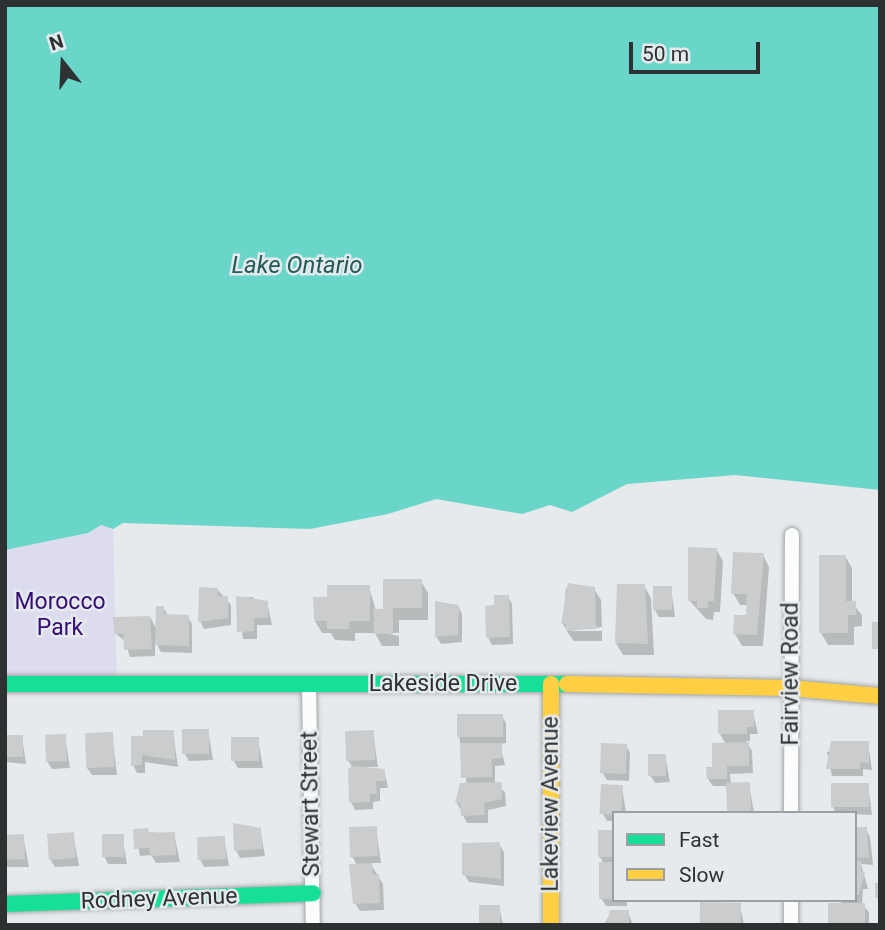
<!DOCTYPE html>
<html>
<head>
<meta charset="utf-8">
<style>
	body { margin:0 }
	#map { position:relative; width:885px; height:930px; overflow:hidden; background:#e7eaec; font-family:Roboto,sans-serif }
	div>[style] { position:absolute }
	.green>* { inset:0; background:#dddcef }
	.water>* { inset:0; background:#6ad6ca }
	.shadow>* { inset:0; background:#0003 }
	.building>* { inset:0; background:#cbccce; transform-origin:0 0 }
	.roads { filter:drop-shadow(0 0 2px #a3a5a7) drop-shadow(0 0 2px #a3a5a7) }
	.street>* { height:14px; margin:-7px; padding:0 7px; transform-origin:7px; border-radius:7px; background:#fbfcfc }
	.fast>* { height:16px; margin:-8px; padding:0 8px; transform-origin:8px; border-radius:8px; background:#16e098 }
	.slow>* { height:16px; margin:-8px; padding:0 8px; transform-origin:8px; border-radius:8px; background:#ffcf43 }
	span { translate:-50% -50%; white-space:nowrap; text-align:center; line-height:1.15; -webkit-text-stroke:5px #e5eaee; paint-order:stroke }
	.park-label { font-size:23px; color:#350c74 }
	.street-label { font-size:23px; color:#2e3132 }
	.water-label { font-size:24px; color:#215c55; font-style:italic }
	.frame { position:absolute; inset:0; border:7px solid #2e3132; pointer-events:none }
	.legend { position:absolute; left:612px; top:811px; width:245px; height:91px; box-sizing:border-box; background:#e5eaee; border:2px solid #9ca0a3; margin:0; padding:9px 12px; list-style:none; font-size:21px; color:#2e3132 }
	.legend li { display:flex; align-items:center; gap:14px; height:35px }
	.legend b { width:35px; border:2px solid #9ca0a3 }
	.north { position:absolute; left:28px; top:28px; width:70px; height:70px; -webkit-text-stroke:5px #e5eaee; paint-order:stroke; rotate:342deg; font-size:19px; font-weight:700; line-height:28px; text-align:center; color:#2e3132 }
	.north::after { content:''; display:block; margin:auto; width:24px; height:32px; background:#2e3132; clip-path:polygon(50% 0,100% 100%,50% 72%,0 100%) }
	.scale { position:absolute; left:629px; top:42px; width:131px; height:32px; box-sizing:border-box; border:4px solid #2e3132; border-top:0; padding-left:9px; font-size:21px; line-height:24px; white-space:nowrap; color:#2e3132; -webkit-text-stroke:5px #e5eaee; paint-order:stroke }
</style>
</head>
<body>
<div id="map">
	<div class="green">
		<i style="clip-path:polygon(101px 525px,113px 529px,117px 685px,5px 679px,5px 550px,88px 533px)"></i>
	</div>
	<div class="water">
		<i style="clip-path:polygon(5px 5px,880px 5px,880px 490px,735px 475px,627px 484px,572px 512px,550px 505px,522px 514px,436px 499px,388px 514px,310px 529px,123px 523px,113px 529px,101px 525px,88px 533px,5px 550px)"></i>
	</div>
	<div class="shadow">
		<i style="clip-path:polygon(716px 549px,723px 561px,720px 612px,714px 612px,713px 620px,706px 619px,689px 600px)"></i>
		<i style="clip-path:polygon(763px 555px,769px 567px,763px 646px,742px 646px,735px 634px,748px 616px,748px 605px,740px 605px,733px 593px)"></i>
		<i style="clip-path:polygon(845px 556px,852px 568px,852px 603px,862px 615px,862px 626px,854px 627px,854px 645px,828px 645px,821px 633px)"></i>
		<i style="clip-path:polygon(421px 581px,428px 593px,428px 620px,399px 620px,399px 633px,379px 632px,399px 636px,399px 646px,382px 646px,375px 633px,355px 633px,355px 641px,335px 640px,331px 633px,322px 633px,315px 621px,329px 599px,369px 587px,376px 611px,385px 611px)"></i>
		<i style="clip-path:polygon(575px 585px,594px 589px,601px 600px,602px 627px,568px 631px,602px 631px,602px 641px,574px 641px,570px 636px,563px 624px,566px 588px)"></i>
		<i style="clip-path:polygon(644px 586px,651px 598px,654px 655px,623px 655px,616px 643px)"></i>
		<i style="clip-path:polygon(671px 588px,675px 617px,659px 617px,653px 607px)"></i>
		<i style="clip-path:polygon(217px 589px,231px 605px,231px 625px,204px 629px,200px 621px)"></i>
		<i style="clip-path:polygon(253px 597px,256px 603px,267px 602px,272px 625px,257px 625px,257px 639px,243px 639px,238px 598px)"></i>
		<i style="clip-path:polygon(508px 597px,512px 604px,513px 644px,492px 645px,488px 637px,496px 607px)"></i>
		<i style="clip-path:polygon(458px 606px,462px 614px,462px 642px,441px 644px,436px 636px)"></i>
		<i style="clip-path:polygon(163px 607px,168px 616px,188px 617px,192px 624px,192px 653px,161px 652px,155px 641px,155px 656px,130px 657px,125px 641px,116px 634px,150px 617px,157px 630px)"></i>
		<i style="clip-path:polygon(753px 712px,758px 734px,750px 734px,750px 741px,746px 741px,752px 751px,753px 773px,730px 774px,731px 785px,749px 784px,754px 813px,729px 813px,728px 786px,713px 786px,708px 779px,726px 744px,720px 734px)"></i>
		<i style="clip-path:polygon(502px 716px,506px 723px,506px 743px,500px 744px,505px 765px,495px 766px,495px 784px,505px 792px,506px 806px,488px 810px,488px 823px,467px 823px,457px 803px,462px 785px,467px 785px,459px 736px)"></i>
		<i style="clip-path:polygon(208px 730px,213px 760px,189px 761px,184px 753px)"></i>
		<i style="clip-path:polygon(173px 732px,178px 767px,145px 762px,145px 773px,137px 773px,133px 765px,145px 737px)"></i>
		<i style="clip-path:polygon(373px 732px,378px 767px,360px 767px,384px 770px,388px 788px,380px 788px,380px 801px,373px 802px,373px 809px,355px 810px,351px 802px,354px 770px,348px 760px)"></i>
		<i style="clip-path:polygon(112px 734px,117px 775px,92px 775px,87px 768px)"></i>
		<i style="clip-path:polygon(65px 736px,70px 768px,52px 769px,47px 761px)"></i>
		<i style="clip-path:polygon(22px 737px,26px 764px,5px 762px,5px 738px)"></i>
		<i style="clip-path:polygon(258px 739px,263px 768px,238px 768px,233px 760px)"></i>
		<i style="clip-path:polygon(868px 743px,872px 770px,863px 769px,863px 776px,832px 776px,827px 752px)"></i>
		<i style="clip-path:polygon(626px 745px,630px 753px,629px 781px,607px 780px,602px 772px)"></i>
		<i style="clip-path:polygon(665px 755px,670px 782px,655px 783px,650px 775px)"></i>
		<i style="clip-path:polygon(868px 785px,872px 815px,836px 813px,833px 807px)"></i>
		<i style="clip-path:polygon(622px 787px,626px 813px,614px 813px,614px 821px,607px 821px,603px 814px)"></i>
		<i style="clip-path:polygon(376px 828px,381px 863px,370px 863px,383px 884px,384px 910px,360px 911px,355px 903px,357px 865px,352px 856px)"></i>
		<i style="clip-path:polygon(260px 829px,265px 856px,240px 858px,236px 850px)"></i>
		<i style="clip-path:polygon(855px 829px,866px 829px,870px 837px,873px 865px,861px 864px,868px 889px,863px 889px,862px 904px,869px 912px,869px 925px,831px 925px,850px 905px,833px 900px,855px 900px)"></i>
		<i style="clip-path:polygon(135px 831px,174px 834px,180px 862px,156px 863px,151px 855px,140px 856px)"></i>
		<i style="clip-path:polygon(614px 832px,614px 900px,627px 900px,627px 906px,606px 906px,601px 898px,604px 864px,600px 857px)"></i>
		<i style="clip-path:polygon(73px 833px,79px 866px,55px 867px,50px 859px)"></i>
		<i style="clip-path:polygon(122px 835px,127px 864px,108px 864px,104px 856px)"></i>
		<i style="clip-path:polygon(23px 836px,29px 867px,5px 867px,5px 837px)"></i>
		<i style="clip-path:polygon(224px 838px,229px 866px,204px 867px,200px 859px)"></i>
		<i style="clip-path:polygon(499px 844px,504px 852px,504px 886px,469px 882px,464px 874px)"></i>
		<i style="clip-path:polygon(740px 905px,744px 925px,701px 925px)"></i>
		<i style="clip-path:polygon(499px 906px,503px 925px,480px 925px)"></i>
		<i style="clip-path:polygon(611px 912px,628px 912px,633px 925px,639px 925px,604px 925px)"></i>
	</div>
	<div class="building">
		<i style="clip-path:polygon(688px 547px,717px 548px,714px 601px,708px 601px,708px 608px,697px 608px,697px 601px,688px 601px)"></i>
		<i style="clip-path:polygon(733px 552px,764px 553px,757px 635px,733px 634px,734px 615px,746px 615px,747px 594px,731px 594px)"></i>
		<i style="clip-path:polygon(819px 555px,846px 555px,846px 601px,856px 601px,856px 615px,848px 615px,848px 633px,819px 633px)"></i>
		<i style="clip-path:polygon(383px 579px,422px 579px,422px 608px,393px 608px,393px 634px,374px 634px,373px 609px,383px 609px)"></i>
		<i style="clip-path:polygon(568px 583px,595px 587px,596px 629px,566px 630px,566px 624px,561px 624px)"></i>
		<i style="clip-path:polygon(617px 584px,645px 584px,648px 644px,615px 643px)"></i>
		<i style="clip-path:polygon(327px 585px,370px 585px,370px 621px,349px 621px,349px 629px,327px 629px,327px 621px,314px 621px,313px 597px,327px 597px)"></i>
		<i style="left:653px;top:586px;width:19px;height:24px"></i>
		<i style="clip-path:polygon(199px 587px,218px 588px,218px 596px,228px 596px,228px 618px,198px 622px)"></i>
		<i style="clip-path:polygon(494px 595px,509px 595px,510px 637px,486px 638px,485px 606px,494px 605px)"></i>
		<i style="clip-path:polygon(236px 596px,268px 601px,268px 618px,254px 618px,254px 631px,237px 632px)"></i>
		<i style="clip-path:polygon(435px 601px,459px 605px,458px 635px,435px 637px)"></i>
		<i style="clip-path:polygon(156px 606px,164px 606px,164px 614px,189px 615px,189px 646px,155px 645px)"></i>
		<i style="clip-path:polygon(150px 616px,152px 649px,124px 650px,123px 634px,114px 634px,113px 617px)"></i>
		<i style="left:872px;top:622px;width:8px;height:27px"></i>
		<i style="clip-path:polygon(718px 710px,754px 710px,754px 727px,747px 727px,747px 734px,718px 734px)"></i>
		<i style="left:457px;top:714px;width:46px;height:23px"></i>
		<i style="left:182px;top:729px;width:27px;height:25px"></i>
		<i style="clip-path:polygon(143px 730px,174px 730px,175px 760px,142px 755px,142px 765px,131px 766px,131px 736px,143px 736px)"></i>
		<i style="left:374px;top:730px;width:30px;height:29px;rotate:88deg"></i>
		<i style="left:113px;top:732px;width:35px;height:28px;rotate:88deg"></i>
		<i style="left:66px;top:734px;width:27px;height:21px;rotate:88deg"></i>
		<i style="left:5px;top:735px;width:18px;height:22px"></i>
		<i style="left:231px;top:737px;width:28px;height:24px"></i>
		<i style="clip-path:polygon(831px 741px,869px 741px,869px 763px,860px 762px,860px 769px,826px 769px)"></i>
		<i style="clip-path:polygon(749px 742px,749px 766px,727px 766px,727px 779px,707px 779px,706px 767px,712px 767px,712px 743px)"></i>
		<i style="clip-path:polygon(460px 743px,502px 743px,502px 758px,492px 759px,492px 777px,461px 778px)"></i>
		<i style="left:601px;top:743px;width:26px;height:30px;rotate:2deg"></i>
		<i style="left:648px;top:754px;width:18px;height:22px"></i>
		<i style="clip-path:polygon(352px 766px,385px 769px,385px 781px,376px 781px,377px 794px,370px 794px,370px 802px,349px 803px,348px 769px)"></i>
		<i style="clip-path:polygon(502px 782px,502px 799px,484px 803px,485px 815px,461px 816px,460px 803px,455px 803px,460px 783px)"></i>
		<i style="left:750px;top:782px;width:30px;height:24px;rotate:88deg"></i>
		<i style="left:869px;top:783px;width:24px;height:38px;rotate:90deg"></i>
		<i style="left:601px;top:784px;width:22px;height:30px;rotate:3deg"></i>
		<i style="clip-path:polygon(233px 823px,261px 828px,262px 849px,234px 851px)"></i>
		<i style="left:377px;top:826px;width:30px;height:28px;rotate:88deg"></i>
		<i style="clip-path:polygon(855px 827px,867px 827px,869px 858px,855px 857px)"></i>
		<i style="clip-path:polygon(148px 828px,149px 833px,175px 832px,176px 855px,150px 856px,149px 848px,134px 849px,133px 829px)"></i>
		<i style="left:614px;top:830px;width:27px;height:16px;rotate:90deg"></i>
		<i style="left:74px;top:832px;width:26px;height:27px;rotate:86deg"></i>
		<i style="left:24px;top:834px;width:25px;height:19px;rotate:88deg"></i>
		<i style="left:102px;top:834px;width:22px;height:23px"></i>
		<i style="left:225px;top:836px;width:23px;height:28px;rotate:88deg"></i>
		<i style="clip-path:polygon(500px 842px,501px 879px,462px 875px,462px 843px)"></i>
		<i style="clip-path:polygon(855px 861px,861px 861px,861px 872px,865px 872px,859px 895px,855px 895px)"></i>
		<i style="left:599px;top:862px;width:15px;height:37px"></i>
		<i style="clip-path:polygon(372px 863px,373px 875px,379px 874px,380px 903px,353px 904px,349px 864px)"></i>
		<i style="left:875px;top:883px;width:5px;height:15px"></i>
		<i style="left:700px;top:902px;width:41px;height:23px;rotate:1deg"></i>
		<i style="left:828px;top:903px;width:37px;height:21px"></i>
		<i style="left:479px;top:905px;width:21px;height:20px"></i>
		<i style="clip-path:polygon(610px 910px,629px 910px,629px 925px,606px 925px)"></i>
	</div>
	<div class="roads">
		<div class="street">
			<i style="left:309px;top:683px;width:242px;rotate:89.1deg"></i>
			<i style="left:791px;top:813px;width:278px;rotate:-89.8deg"></i>
			<i style="left:791px;top:900px;width:25px;rotate:90deg"></i>
		</div>
		<div class="fast">
			<i style="left:5px;top:684px;width:562px"></i>
			<i style="left:5px;top:904px;width:308px;rotate:-2deg"></i>
		</div>
		<div class="slow">
			<i style="left:551px;top:684px;width:241px;rotate:90deg"></i>
			<i style="left:567px;top:684px;width:223px;rotate:1deg"></i>
			<i style="left:790px;top:688px;width:90px;rotate:5.1deg"></i>
		</div>
	</div>
	<div class="park-label">
		<span style="left:60px;top:615px">Morocco<br>Park</span>
	</div>
	<div class="street-label">
		<span style="left:791px;top:674px;rotate:-90deg">Fairview Road</span>
		<span style="left:443px;top:684px">Lakeside Drive</span>
		<span style="left:311px;top:804px;rotate:-91deg">Stewart Street</span>
		<span style="left:551px;top:804px;rotate:-90deg">Lakeview Avenue</span>
		<span style="left:159px;top:899px;rotate:-2deg">Rodney Avenue</span>
	</div>
	<div class="water-label">
		<span style="left:297px;top:266px">Lake Ontario</span>
	</div>
	<div class="frame"></div>
	<ul class="legend">
	<li><b style="height:9px;background:#16e098"></b>Fast</li>
	<li><b style="height:9px;background:#ffcf43"></b>Slow</li>
	</ul>
	<div class="north">N</div>
	<div class="scale">50 m</div>
</div>
</body>
</html>
